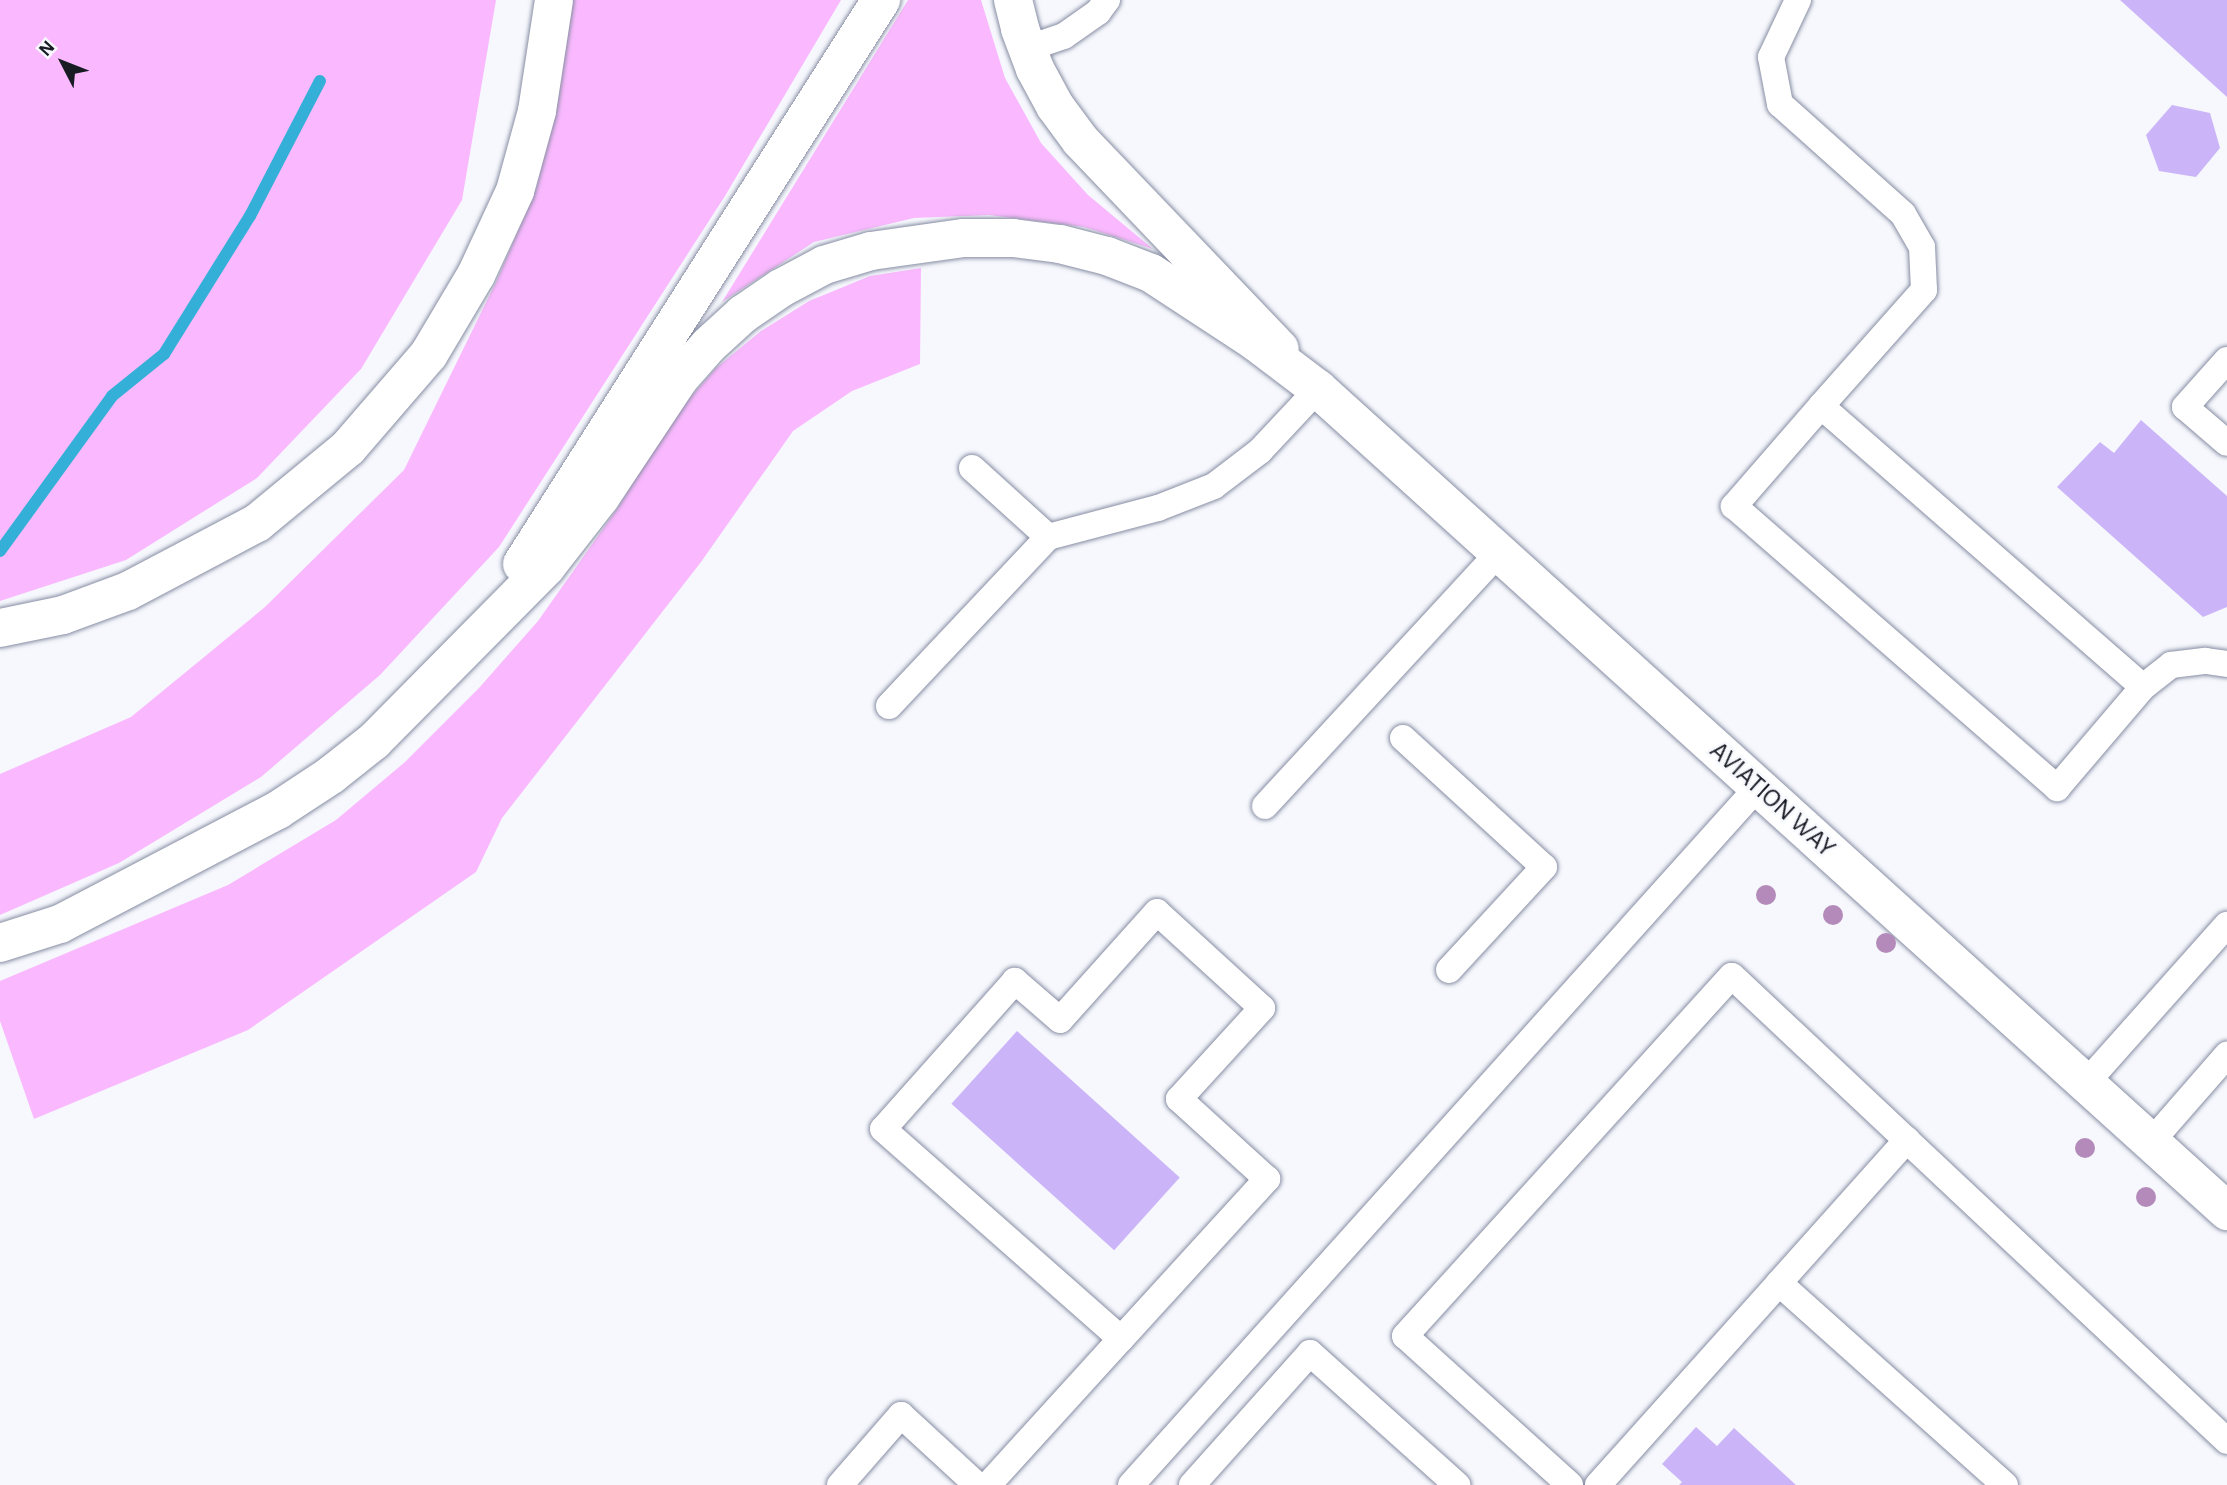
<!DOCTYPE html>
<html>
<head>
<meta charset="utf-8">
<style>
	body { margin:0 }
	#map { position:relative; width:2227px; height:1485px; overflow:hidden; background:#f6f8fd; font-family:"Alegreya Sans",sans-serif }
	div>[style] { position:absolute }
	.green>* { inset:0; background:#fab9fe }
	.stream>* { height:12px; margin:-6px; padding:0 6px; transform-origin:6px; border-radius:6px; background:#34b0d8 }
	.building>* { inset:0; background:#cbb5f8; transform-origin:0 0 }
	.roads { filter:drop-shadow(0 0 2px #878da3) drop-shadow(0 0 2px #878da3) }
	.service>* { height:26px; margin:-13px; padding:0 13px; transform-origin:13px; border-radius:13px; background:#fff }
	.minor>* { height:38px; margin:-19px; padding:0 19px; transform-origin:19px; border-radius:19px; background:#fff }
	.secondary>* { height:38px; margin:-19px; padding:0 19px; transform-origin:19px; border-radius:19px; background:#fff }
	.motorway>* { height:38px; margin:-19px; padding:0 19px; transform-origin:19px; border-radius:19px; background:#fff }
	.trees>* { width:20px; height:20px; margin:-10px; border-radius:50%; background:#b38ab9 }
	span { translate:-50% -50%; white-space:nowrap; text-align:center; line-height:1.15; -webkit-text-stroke:5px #f6f8fd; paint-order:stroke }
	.street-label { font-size:26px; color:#191b24 }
	.north { position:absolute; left:28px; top:28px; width:70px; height:70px; -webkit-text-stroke:5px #f6f8fd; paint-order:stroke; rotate:312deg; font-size:19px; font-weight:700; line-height:28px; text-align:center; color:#191b24 }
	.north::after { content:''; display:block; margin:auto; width:24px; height:32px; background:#191b24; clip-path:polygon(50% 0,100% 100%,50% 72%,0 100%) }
</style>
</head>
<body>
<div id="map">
	<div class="green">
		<i style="clip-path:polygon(0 0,496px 0,462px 200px,361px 369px,257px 478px,126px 560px,0 601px)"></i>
		<i style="clip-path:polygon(573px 0,841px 0,725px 196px,499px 547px,380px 675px,261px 777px,119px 863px,0 915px,0 774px,131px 717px,265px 607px,404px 470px,497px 280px,536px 189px,558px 100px)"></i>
		<i style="clip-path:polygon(908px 0,981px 0,1005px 78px,1041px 143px,1088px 195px,1153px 249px,1084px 227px,989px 215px,914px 218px,814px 242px,722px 302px)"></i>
		<i style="clip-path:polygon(921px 268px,920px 364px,852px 391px,793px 431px,701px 562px,502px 818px,476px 872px,248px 1030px,34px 1119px,0 1021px,0 981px,228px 885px,336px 820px,405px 762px,479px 688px,538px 621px,617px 509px,673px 417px,716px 368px,761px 331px,809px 301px,870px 276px)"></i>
	</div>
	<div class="stream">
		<i style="left:0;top:551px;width:191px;rotate:-54.1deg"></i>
		<i style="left:112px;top:396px;width:67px;rotate:-38.9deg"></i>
		<i style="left:164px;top:354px;width:163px;rotate:-58.1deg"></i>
		<i style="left:250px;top:216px;width:152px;rotate:-62.6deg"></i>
	</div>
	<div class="building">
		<i style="clip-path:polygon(2120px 0,2227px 0,2227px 97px)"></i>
		<i style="clip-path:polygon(2172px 105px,2210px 113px,2220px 148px,2196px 177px,2159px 171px,2146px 135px)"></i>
		<i style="clip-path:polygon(2141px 420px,2227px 496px,2227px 607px,2203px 617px,2057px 487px,2100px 442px,2114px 453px)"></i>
		<i style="left:1017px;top:1031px;width:219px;height:98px;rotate:42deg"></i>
		<i style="clip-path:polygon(1696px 1427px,1717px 1446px,1734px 1428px,1796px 1485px,1679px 1485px,1682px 1482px,1662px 1464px)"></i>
	</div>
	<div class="roads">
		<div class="service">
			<i style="left:1798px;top:0;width:63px;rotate:115.3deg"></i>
			<i style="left:1771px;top:57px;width:48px;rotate:79.2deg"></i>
			<i style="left:1780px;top:104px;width:165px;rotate:41.8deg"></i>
			<i style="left:1903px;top:214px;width:38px;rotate:60deg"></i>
			<i style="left:1922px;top:247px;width:43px;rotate:87.3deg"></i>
			<i style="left:1924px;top:290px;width:155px;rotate:131.6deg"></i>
			<i style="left:1821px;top:406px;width:133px;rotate:131deg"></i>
			<i style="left:1734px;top:506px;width:429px;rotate:41.1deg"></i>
			<i style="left:2057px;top:788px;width:133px;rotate:-49.6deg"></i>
			<i style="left:2143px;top:687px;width:427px;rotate:-138.9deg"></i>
			<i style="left:1026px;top:49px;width:40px;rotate:-18.9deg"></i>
			<i style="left:1064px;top:36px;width:42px;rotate:-35.2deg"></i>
			<i style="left:1098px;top:12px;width:15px;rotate:-53deg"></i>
			<i style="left:2227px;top:360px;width:63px;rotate:131.8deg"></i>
			<i style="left:2185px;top:407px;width:55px;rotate:40.6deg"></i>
			<i style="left:972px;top:468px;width:103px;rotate:42.2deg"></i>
			<i style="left:2143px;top:687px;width:36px;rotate:-38deg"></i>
			<i style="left:2171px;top:665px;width:35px;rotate:-7deg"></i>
			<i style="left:2206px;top:661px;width:21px;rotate:8deg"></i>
			<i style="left:889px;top:706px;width:232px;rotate:-46.7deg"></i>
			<i style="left:1048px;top:537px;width:114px;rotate:-14.8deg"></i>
			<i style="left:1158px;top:508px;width:60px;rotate:-21.4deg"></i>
			<i style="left:1214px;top:486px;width:58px;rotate:-37.3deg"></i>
			<i style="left:1260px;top:451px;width:85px;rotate:-46.9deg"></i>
			<i style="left:1403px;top:738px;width:191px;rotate:42.5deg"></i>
			<i style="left:1544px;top:867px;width:140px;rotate:132.7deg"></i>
			<i style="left:1265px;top:806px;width:345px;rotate:-47.3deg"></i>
			<i style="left:2086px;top:1083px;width:212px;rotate:-48.3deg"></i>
			<i style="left:2151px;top:1142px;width:116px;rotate:-48.9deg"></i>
			<i style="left:1779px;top:1283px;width:192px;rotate:-48.2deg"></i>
			<i style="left:840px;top:1485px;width:93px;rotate:-48.9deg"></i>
			<i style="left:901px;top:1415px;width:103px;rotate:42.6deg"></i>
			<i style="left:988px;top:1485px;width:197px;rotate:-47.7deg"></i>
			<i style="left:1121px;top:1339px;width:217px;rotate:-47.6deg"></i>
			<i style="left:1267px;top:1179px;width:119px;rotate:-137.7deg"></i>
			<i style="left:1179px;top:1099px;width:123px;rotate:-47.6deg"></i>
			<i style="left:1262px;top:1008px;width:142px;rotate:-137.6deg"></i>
			<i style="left:1157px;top:912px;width:145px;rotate:131.9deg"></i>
			<i style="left:1060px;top:1020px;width:60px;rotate:-139.1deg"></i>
			<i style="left:1015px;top:981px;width:198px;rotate:131.7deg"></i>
			<i style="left:883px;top:1129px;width:317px;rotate:41.4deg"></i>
			<i style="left:1131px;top:1485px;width:938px;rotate:-48.07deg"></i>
			<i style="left:1192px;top:1485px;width:177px;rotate:-48.2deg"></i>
			<i style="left:1310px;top:1353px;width:198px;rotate:41.9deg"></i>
			<i style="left:1570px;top:1485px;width:222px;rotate:-137.9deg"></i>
			<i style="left:1405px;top:1336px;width:486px;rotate:-47.8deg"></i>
			<i style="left:1732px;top:976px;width:679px;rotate:43.21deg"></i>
			<i style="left:1598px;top:1485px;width:271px;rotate:-48.1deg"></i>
			<i style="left:1779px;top:1283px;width:303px;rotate:41.8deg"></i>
		</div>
		<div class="minor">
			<i style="left:1318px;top:389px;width:1226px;rotate:42.12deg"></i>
		</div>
		<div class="secondary">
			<i style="left:1013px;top:0;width:30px;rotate:76deg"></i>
			<i style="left:1020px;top:29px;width:43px;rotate:69.4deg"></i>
			<i style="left:1035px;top:69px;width:42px;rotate:61.6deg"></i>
			<i style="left:1055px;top:106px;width:42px;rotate:53.7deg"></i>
			<i style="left:1080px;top:140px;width:289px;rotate:46.3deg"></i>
		</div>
		<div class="motorway">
			<i style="left:522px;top:564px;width:669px;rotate:-57.52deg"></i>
			<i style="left:0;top:628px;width:64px;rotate:-11.7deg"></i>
			<i style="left:63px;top:615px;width:69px;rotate:-20.3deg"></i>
			<i style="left:128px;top:591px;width:146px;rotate:-27.8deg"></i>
			<i style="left:257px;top:523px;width:118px;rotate:-39.5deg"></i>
			<i style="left:348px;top:448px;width:124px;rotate:-49.2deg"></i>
			<i style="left:429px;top:354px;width:92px;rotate:-59.3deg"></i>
			<i style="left:476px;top:275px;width:93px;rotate:-65.1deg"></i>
			<i style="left:515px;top:191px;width:83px;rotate:-74.6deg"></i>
			<i style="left:537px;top:111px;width:112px;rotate:-81.3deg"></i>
			<i style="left:0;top:943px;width:63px;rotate:-17.6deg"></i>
			<i style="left:60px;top:924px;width:246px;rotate:-27.6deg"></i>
			<i style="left:278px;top:810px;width:64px;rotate:-33.4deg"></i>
			<i style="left:331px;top:775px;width:55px;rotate:-38.3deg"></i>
			<i style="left:374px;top:741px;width:245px;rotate:-45.3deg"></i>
			<i style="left:546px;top:567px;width:88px;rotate:-52deg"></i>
			<i style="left:600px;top:498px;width:143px;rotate:-56.4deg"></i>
			<i style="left:679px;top:379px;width:45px;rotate:-48.6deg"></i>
			<i style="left:709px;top:345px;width:46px;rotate:-42.4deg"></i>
			<i style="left:743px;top:314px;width:46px;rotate:-34.4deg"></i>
			<i style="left:781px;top:288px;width:49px;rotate:-28.1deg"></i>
			<i style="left:824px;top:265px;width:49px;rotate:-16.6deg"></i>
			<i style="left:871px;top:251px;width:94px;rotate:-8deg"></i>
			<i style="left:964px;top:238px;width:49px"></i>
			<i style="left:1013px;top:238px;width:47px;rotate:7.3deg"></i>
			<i style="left:1060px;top:244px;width:49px;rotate:14.3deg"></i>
			<i style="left:1107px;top:256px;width:47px;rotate:21.1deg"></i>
			<i style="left:1151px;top:273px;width:126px;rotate:33.3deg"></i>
			<i style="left:1256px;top:342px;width:78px;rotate:37.2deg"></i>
		</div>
	</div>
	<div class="trees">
		<i style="left:1766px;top:895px"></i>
		<i style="left:1833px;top:915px"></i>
		<i style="left:1886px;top:943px"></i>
		<i style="left:2085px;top:1148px"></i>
		<i style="left:2146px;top:1197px"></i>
	</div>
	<div class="street-label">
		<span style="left:1772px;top:800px;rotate:42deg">AVIATION WAY</span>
	</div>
	<div class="north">N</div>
</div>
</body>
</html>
